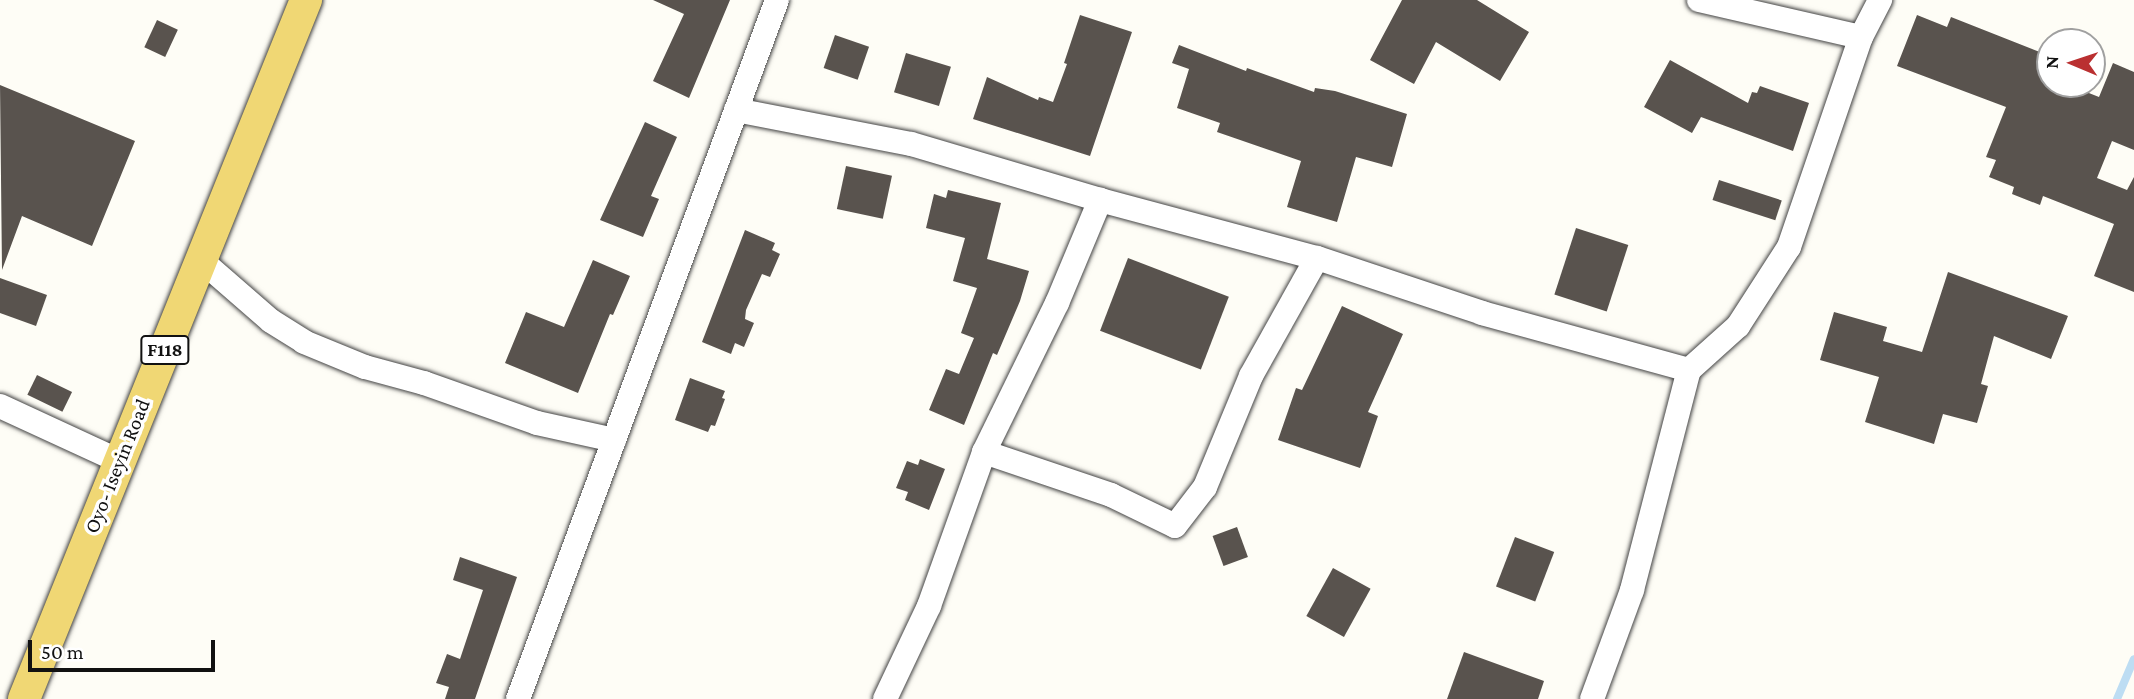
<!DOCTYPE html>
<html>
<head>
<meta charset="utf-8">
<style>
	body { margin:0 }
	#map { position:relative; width:2134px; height:699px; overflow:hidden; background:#fefdf6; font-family:"Crimson Pro",serif }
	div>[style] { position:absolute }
	.stream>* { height:8px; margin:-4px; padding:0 4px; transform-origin:4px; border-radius:4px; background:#bdddf3 }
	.building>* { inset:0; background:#59534e; transform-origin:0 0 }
	.roads { filter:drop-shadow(0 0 2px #444) drop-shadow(0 0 2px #444) }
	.minor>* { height:24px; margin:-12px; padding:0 12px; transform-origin:12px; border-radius:12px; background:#fff }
	.major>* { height:32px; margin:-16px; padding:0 16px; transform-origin:16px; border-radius:16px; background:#f0d774 }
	span { translate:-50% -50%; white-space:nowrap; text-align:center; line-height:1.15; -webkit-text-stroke:7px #fff; paint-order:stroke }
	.shield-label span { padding:2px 5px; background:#fff; border:2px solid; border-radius:5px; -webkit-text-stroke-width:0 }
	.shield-label { font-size:19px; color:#111; font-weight:700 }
	.street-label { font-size:21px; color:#111 }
	.north { position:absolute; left:2036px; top:28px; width:70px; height:70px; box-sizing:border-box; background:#fff; border:2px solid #a0a0a0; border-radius:50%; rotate:272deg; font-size:19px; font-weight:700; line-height:28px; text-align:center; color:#111 }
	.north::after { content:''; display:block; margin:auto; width:24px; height:32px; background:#ba3031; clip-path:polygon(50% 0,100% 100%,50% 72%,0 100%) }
	.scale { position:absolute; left:28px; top:640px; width:187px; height:32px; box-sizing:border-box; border:4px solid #111; border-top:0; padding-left:9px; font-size:21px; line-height:24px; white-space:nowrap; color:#111; -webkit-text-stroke:5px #fff; paint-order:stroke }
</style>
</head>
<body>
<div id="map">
	<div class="stream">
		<i style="left:2117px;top:699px;width:43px;rotate:-67deg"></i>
	</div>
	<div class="building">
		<i style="clip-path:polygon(653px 0,730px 0,689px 98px,653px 81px,684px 14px)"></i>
		<i style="clip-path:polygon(1402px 0,1477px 0,1529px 32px,1500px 81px,1436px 42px,1414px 84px,1370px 60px)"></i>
		<i style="clip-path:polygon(1080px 15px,1132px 32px,1090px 156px,973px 119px,987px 77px,1038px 100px,1039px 97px,1053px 102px,1067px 64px,1064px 63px)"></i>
		<i style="clip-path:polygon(1917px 15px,1947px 27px,1951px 17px,2050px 56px,2050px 84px,2066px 84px,2099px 97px,2113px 63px,2134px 72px,2134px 150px,2112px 141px,2097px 178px,2127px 190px,2134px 177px,2134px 292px,2094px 276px,2114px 224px,2043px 196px,2040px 205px,2012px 194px,2014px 187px,1989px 177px,1996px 160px,1986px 157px,2006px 107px,1897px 66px)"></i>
		<i style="left:157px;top:20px;width:23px;height:30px;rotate:25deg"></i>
		<i style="left:835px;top:35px;width:36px;height:35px;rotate:19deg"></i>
		<i style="clip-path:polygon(1179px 45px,1246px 71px,1247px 68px,1314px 92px,1315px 88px,1335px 91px,1407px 114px,1392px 167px,1356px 157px,1337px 222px,1287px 207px,1301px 161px,1217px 132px,1220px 123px,1177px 108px,1189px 69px,1172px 63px)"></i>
		<i style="left:906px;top:53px;width:47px;height:41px;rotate:17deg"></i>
		<i style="clip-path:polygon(1670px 60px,1748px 103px,1752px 92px,1757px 93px,1760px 86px,1809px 103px,1793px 151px,1701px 117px,1692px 133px,1644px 107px)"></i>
		<i style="clip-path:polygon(0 85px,135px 141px,92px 246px,22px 216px,2px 270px)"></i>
		<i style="clip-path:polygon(645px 122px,677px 137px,651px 196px,659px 199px,643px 237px,600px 220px)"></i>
		<i style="left:846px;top:166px;width:47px;height:44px;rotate:12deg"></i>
		<i style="left:1719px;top:180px;width:66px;height:21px;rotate:18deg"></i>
		<i style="clip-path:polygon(948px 190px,1001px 203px,987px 259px,1029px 271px,1020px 301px,997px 355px,993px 353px,964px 425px,929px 410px,946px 369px,959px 374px,974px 338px,961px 333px,977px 288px,953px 281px,965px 238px,926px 228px,934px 194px,946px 198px)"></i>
		<i style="left:1576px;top:228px;width:55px;height:70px;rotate:18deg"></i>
		<i style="clip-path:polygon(745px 230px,775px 243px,772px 250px,780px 254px,770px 277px,762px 274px,746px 310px,745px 319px,754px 323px,744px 347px,735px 343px,731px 354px,702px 342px)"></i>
		<i style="left:1128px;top:258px;width:108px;height:78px;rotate:21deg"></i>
		<i style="clip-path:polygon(593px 260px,630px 276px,613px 315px,610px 314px,578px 393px,505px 363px,526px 312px,564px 327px)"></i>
		<i style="clip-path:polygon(1948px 272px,2068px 316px,2051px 359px,1994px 336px,1981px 384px,1988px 386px,1977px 423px,1943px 414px,1934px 444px,1865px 422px,1879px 377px,1820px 360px,1834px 312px,1887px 327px,1883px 341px,1922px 352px)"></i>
		<i style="clip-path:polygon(0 278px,47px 295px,36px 326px,0 313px)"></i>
		<i style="clip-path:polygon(1342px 306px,1403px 334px,1368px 412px,1378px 416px,1360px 468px,1278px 440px,1296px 388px,1302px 390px)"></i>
		<i style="left:37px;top:375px;width:39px;height:22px;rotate:26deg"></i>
		<i style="clip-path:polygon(690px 378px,725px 391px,722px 398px,725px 399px,715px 426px,711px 425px,708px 432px,675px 420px)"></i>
		<i style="clip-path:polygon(920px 459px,945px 469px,929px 510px,905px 500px,908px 492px,896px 488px,907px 461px,918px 465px)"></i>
		<i style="left:1237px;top:527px;width:32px;height:26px;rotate:70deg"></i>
		<i style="left:1515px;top:537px;width:42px;height:53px;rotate:21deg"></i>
		<i style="clip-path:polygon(460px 557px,517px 577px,475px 699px,445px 699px,449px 687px,436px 683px,447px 654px,460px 659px,483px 590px,453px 580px)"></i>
		<i style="left:1333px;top:568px;width:43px;height:55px;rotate:29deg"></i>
		<i style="clip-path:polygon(1464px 652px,1544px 681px,1538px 699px,1447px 699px)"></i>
	</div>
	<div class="roads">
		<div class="minor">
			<i style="left:1699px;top:0;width:166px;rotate:12.9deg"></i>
			<i style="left:736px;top:110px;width:178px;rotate:11deg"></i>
			<i style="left:911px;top:144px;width:197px;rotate:16.5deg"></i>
			<i style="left:1100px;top:200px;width:225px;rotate:15deg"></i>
			<i style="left:1317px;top:258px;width:174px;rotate:18.4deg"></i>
			<i style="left:1482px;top:313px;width:215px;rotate:15.4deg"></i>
			<i style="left:202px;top:261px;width:91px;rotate:41deg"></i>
			<i style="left:271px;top:321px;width:39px;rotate:32deg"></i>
			<i style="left:304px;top:342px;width:66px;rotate:22.3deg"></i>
			<i style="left:365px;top:367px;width:61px;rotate:15.2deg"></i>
			<i style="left:424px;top:383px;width:120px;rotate:19.5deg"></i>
			<i style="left:537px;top:423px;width:79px;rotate:12.4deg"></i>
			<i style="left:0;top:406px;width:131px;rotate:24.8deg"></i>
			<i style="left:984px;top:452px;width:134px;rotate:18.7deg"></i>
			<i style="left:1111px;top:495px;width:71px;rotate:25.8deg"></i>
			<i style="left:1175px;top:526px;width:49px;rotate:-52.4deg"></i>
			<i style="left:1205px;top:487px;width:120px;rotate:-67.5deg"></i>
			<i style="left:1251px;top:376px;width:135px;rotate:-60.8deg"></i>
			<i style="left:518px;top:699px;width:745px;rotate:-69.67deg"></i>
			<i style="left:885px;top:699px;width:103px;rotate:-64.7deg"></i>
			<i style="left:929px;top:606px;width:164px;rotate:-70.3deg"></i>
			<i style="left:984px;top:452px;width:166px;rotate:-63.9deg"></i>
			<i style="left:1057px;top:303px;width:112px;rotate:-67.3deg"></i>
			<i style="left:1592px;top:699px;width:116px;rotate:-69.8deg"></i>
			<i style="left:1632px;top:590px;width:227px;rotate:-75.5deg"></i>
			<i style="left:1689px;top:370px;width:66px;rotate:-41.9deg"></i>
			<i style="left:1738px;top:326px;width:94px;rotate:-57.2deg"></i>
			<i style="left:1789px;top:247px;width:222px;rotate:-71.1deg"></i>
			<i style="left:1861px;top:37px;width:42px;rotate:-62.8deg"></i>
		</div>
		<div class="major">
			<i style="left:24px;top:699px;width:754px;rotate:-68.03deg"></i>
		</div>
	</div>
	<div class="shield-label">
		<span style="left:165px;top:350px">F118</span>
	</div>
	<div class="street-label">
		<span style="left:117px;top:466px;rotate:-68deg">Oyo- Iseyin Road</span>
	</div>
	<div class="north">N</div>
	<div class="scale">50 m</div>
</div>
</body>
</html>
